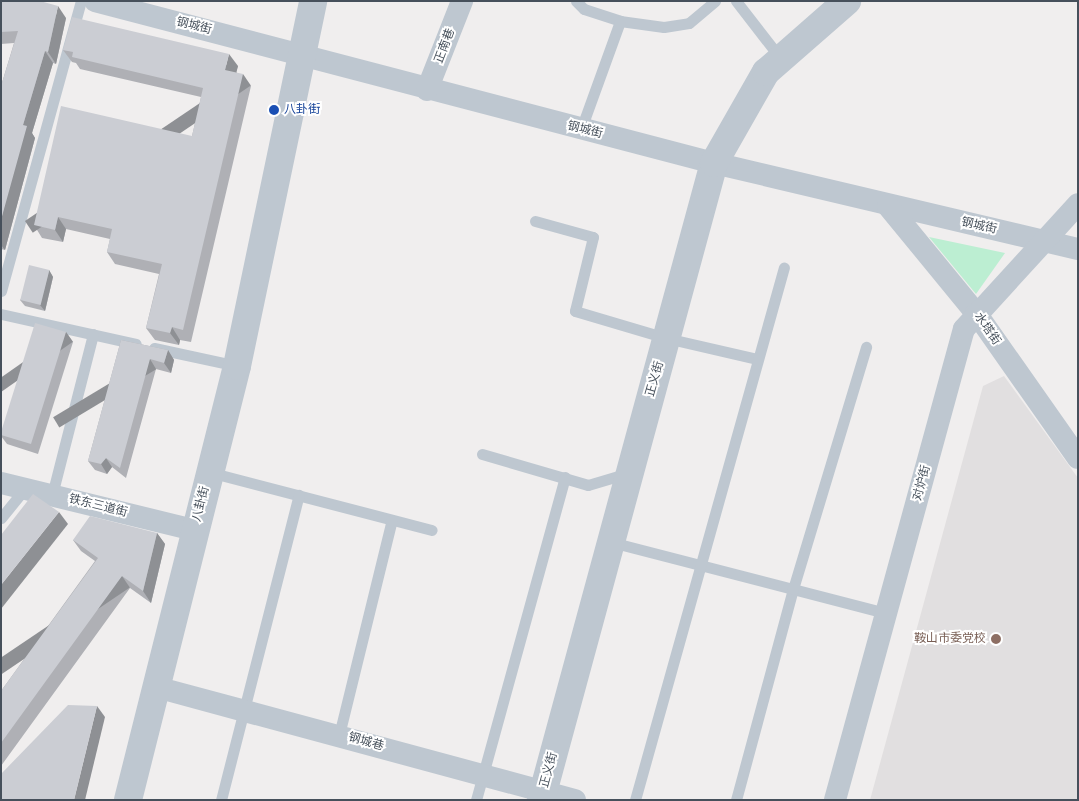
<!DOCTYPE html>
<html>
<head>
<meta charset="utf-8">
<style>
	body { margin:0 }
	#map { position:relative; width:1079px; height:801px; overflow:hidden; background:#f0eeee; font-family:Figtree,"Noto Sans SC",sans-serif }
	div>[style] { position:absolute }
	.education>* { inset:0; background:#e1dfe0 }
	.green>* { inset:0; background:#bceed2 }
	.service>* { height:11px; margin:-5.5px; padding:0 5.5px; transform-origin:5.5px; border-radius:5.5px; background:#bec7d0 }
	.minor>* { height:22px; margin:-11px; padding:0 11px; transform-origin:11px; border-radius:11px; background:#bec7d0 }
	.tertiary>* { height:28px; margin:-14px; padding:0 14px; transform-origin:14px; border-radius:14px; background:#bec7d0 }
	.wall>* { inset:0; background:#afb0b5 }
	.shaded-wall>* { inset:0; background:#8e9094; transform-origin:0 0 }
	.building>* { inset:0; background:#cbcdd3; transform-origin:0 0 }
	.dots>* { width:14px; height:14px; translate:-50% -50%; box-sizing:border-box; border:2px solid #fff; border-radius:50% }
	span { translate:-50% -50%; white-space:nowrap; text-align:center; line-height:1.15; -webkit-text-stroke:4px #fff; paint-order:stroke }
	.street-label { font-size:12px; color:#46505b }
	.transit-label { font-size:12px; color:#164399 }
	.left { translate:0 -50%; text-align:left }
	.education-label { font-size:12px; color:#785e54 }
	.right { translate:-100% -50%; text-align:right }
	.frame { position:absolute; inset:0; border:2px solid #46505b; pointer-events:none }
</style>
</head>
<body>
<div id="map">
	<div class="education">
		<i style="clip-path:polygon(1004px 376px,1078px 478px,1078px 800px,870px 800px,983px 386px)"></i>
	</div>
	<div class="green">
		<i style="clip-path:polygon(929px 237px,1005px 253px,976px 294px)"></i>
	</div>
	<div class="service">
		<i style="left:576px;top:1px;width:11px;rotate:45deg"></i>
		<i style="left:584px;top:9px;width:38px;rotate:18deg"></i>
		<i style="left:620px;top:21px;width:44px;rotate:7.8deg"></i>
		<i style="left:664px;top:27px;width:25px;rotate:-9deg"></i>
		<i style="left:689px;top:23px;width:34px;rotate:-40deg"></i>
		<i style="left:736px;top:1px;width:73px;rotate:52.2deg"></i>
		<i style="left:581px;top:129px;width:115px;rotate:-70.1deg"></i>
		<i style="left:535px;top:221px;width:60px;rotate:15.4deg"></i>
		<i style="left:593px;top:237px;width:76px;rotate:103.7deg"></i>
		<i style="left:575px;top:311px;width:95px;rotate:16.5deg"></i>
		<i style="left:666px;top:338px;width:93px;rotate:13deg"></i>
		<i style="left:1px;top:291px;width:301px;rotate:-74.6deg"></i>
		<i style="left:1px;top:314px;width:138px;rotate:12.5deg"></i>
		<i style="left:154px;top:348px;width:85px;rotate:12.2deg"></i>
		<i style="left:482px;top:454px;width:110px;rotate:16.3deg"></i>
		<i style="left:588px;top:485px;width:42px;rotate:-16.7deg"></i>
		<i style="left:209px;top:472px;width:230px;rotate:14.6deg"></i>
		<i style="left:52px;top:495px;width:166px;rotate:-75.7deg"></i>
		<i style="left:1px;top:518px;width:38px;rotate:-51deg"></i>
		<i style="left:611px;top:542px;width:284px;rotate:14.5deg"></i>
		<i style="left:339px;top:735px;width:221px;rotate:-76.2deg"></i>
		<i style="left:221px;top:800px;width:315px;rotate:-75.7deg"></i>
		<i style="left:476px;top:800px;width:335px;rotate:-74.6deg"></i>
		<i style="left:635px;top:800px;width:553px;rotate:-74.38deg"></i>
		<i style="left:736px;top:800px;width:219px;rotate:-74.9deg"></i>
		<i style="left:793px;top:589px;width:253px;rotate:-73.2deg"></i>
	</div>
	<div class="minor">
		<i style="left:95px;top:1px;width:640px;rotate:14.67deg"></i>
		<i style="left:714px;top:163px;width:374px;rotate:13.3deg"></i>
		<i style="left:427px;top:90px;width:96px;rotate:-68.5deg"></i>
		<i style="left:888px;top:206px;width:139px;rotate:50.6deg"></i>
		<i style="left:976px;top:313px;width:177px;rotate:54.9deg"></i>
		<i style="left:1px;top:483px;width:199px;rotate:13.7deg"></i>
		<i style="left:156px;top:687px;width:434px;rotate:15.1deg"></i>
		<i style="left:835px;top:800px;width:488px;rotate:-74.7deg"></i>
		<i style="left:964px;top:329px;width:169px;rotate:-47.6deg"></i>
	</div>
	<div class="tertiary">
		<i style="left:128px;top:800px;width:447px;rotate:-75.9deg"></i>
		<i style="left:237px;top:366px;width:373px;rotate:-78.2deg"></i>
		<i style="left:541px;top:800px;width:660px;rotate:-74.81deg"></i>
		<i style="left:714px;top:163px;width:105px;rotate:-60.3deg"></i>
		<i style="left:766px;top:72px;width:108px;rotate:-41.2deg"></i>
	</div>
	<div class="wall">
		<i style="clip-path:polygon(1px 1px,66px 18px,56px 64px,53px 63px,32px 133px,35px 138px,5px 250px,1px 249px,1px 86px,14px 43px,1px 44px)"></i>
		<i style="clip-path:polygon(63px 50px,238px 66px,236px 72px,251px 86px,191px 342px,180px 340px,179px 345px,155px 340px,146px 328px,159px 274px,115px 264px,107px 252px,110px 239px,66px 229px,63px 242px,42px 238px,34px 225px,192px 136px,201px 97px,80px 69px,76px 63px,72px 62px)"></i>
		<i style="clip-path:polygon(49px 270px,53px 277px,45px 311px,25px 306px,20px 300px)"></i>
		<i style="clip-path:polygon(66px 332px,73px 342px,38px 454px,7px 444px,1px 436px,1px 432px)"></i>
		<i style="clip-path:polygon(121px 340px,168px 350px,174px 360px,171px 373px,156px 369px,126px 478px,112px 467px,107px 474px,95px 470px,88px 461px)"></i>
		<i style="clip-path:polygon(157px 533px,165px 544px,151px 603px,130px 588px,1px 766px,1px 691px,95px 561px,81px 551px,73px 540px)"></i>
	</div>
	<div class="shaded-wall">
		<i style="clip-path:polygon(58px 6px,66px 18px,56px 64px,48px 52px)"></i>
		<i style="clip-path:polygon(45px 51px,53px 63px,32px 133px,35px 138px,5px 250px,1px 245px,1px 220px,23px 125px)"></i>
		<i style="clip-path:polygon(229px 54px,238px 66px,234px 82px,225px 70px)"></i>
		<i style="left:243px;top:74px;width:14px;height:263px;rotate:56deg"></i>
		<i style="clip-path:polygon(58px 217px,66px 229px,63px 242px,55px 230px)"></i>
		<i style="clip-path:polygon(49px 270px,53px 277px,45px 311px,40px 305px)"></i>
		<i style="clip-path:polygon(172px 327px,180px 340px,179px 345px,170px 333px)"></i>
		<i style="left:66px;top:332px;width:12px;height:117px;rotate:55deg"></i>
		<i style="clip-path:polygon(168px 350px,174px 360px,171px 373px,164px 363px)"></i>
		<i style="left:150px;top:359px;width:12px;height:113px;rotate:59deg"></i>
		<i style="clip-path:polygon(106px 458px,112px 467px,107px 474px,101px 464px)"></i>
		<i style="clip-path:polygon(59px 512px,68px 524px,1px 609px,1px 585px)"></i>
		<i style="clip-path:polygon(157px 533px,165px 544px,151px 603px,143px 591px)"></i>
		<i style="left:122px;top:576px;width:14px;height:206px;rotate:56deg"></i>
		<i style="clip-path:polygon(97px 706px,105px 717px,85px 800px,74px 800px)"></i>
	</div>
	<div class="building">
		<i style="clip-path:polygon(1px 1px,40px 1px,58px 6px,48px 52px,45px 51px,23px 125px,27px 126px,1px 220px,1px 86px,18px 31px,1px 32px)"></i>
		<i style="clip-path:polygon(72px 17px,229px 54px,225px 70px,243px 74px,183px 330px,172px 327px,170px 333px,146px 328px,162px 264px,107px 252px,112px 229px,58px 217px,55px 230px,34px 225px,61px 106px,192px 136px,203px 88px,72px 57px,73px 52px,63px 50px)"></i>
		<i style="left:29px;top:265px;width:21px;height:36px;rotate:14deg"></i>
		<i style="clip-path:polygon(35px 323px,66px 332px,31px 444px,1px 435px,1px 432px)"></i>
		<i style="clip-path:polygon(121px 340px,168px 350px,164px 363px,150px 359px,120px 468px,106px 458px,101px 464px,88px 461px)"></i>
		<i style="clip-path:polygon(33px 494px,59px 512px,1px 585px,1px 535px)"></i>
		<i style="clip-path:polygon(90px 516px,157px 533px,143px 591px,122px 576px,1px 743px,1px 691px,98px 558px,73px 540px)"></i>
		<i style="clip-path:polygon(68px 705px,97px 706px,74px 800px,1px 800px,1px 774px)"></i>
	</div>
	<div class="dots">
		<i style="left:274px;top:110px;background:#1a4fb4"></i>
		<i style="left:996px;top:639px;background:#8d6e63"></i>
	</div>
	<div class="street-label">
		<span style="left:194px;top:26px;rotate:14deg">钢城街</span>
		<span style="left:445px;top:46px;rotate:-69deg">正南巷</span>
		<span style="left:585px;top:130px;rotate:14deg">钢城街</span>
		<span style="left:979px;top:226px;rotate:13deg">钢城街</span>
		<span style="left:987px;top:329px;rotate:55deg">水塔街</span>
		<span style="left:655px;top:379px;rotate:-74deg">正义街</span>
		<span style="left:922px;top:483px;rotate:-75deg">对炉街</span>
		<span style="left:201px;top:504px;rotate:-76deg">八卦街</span>
		<span style="left:98px;top:506px;rotate:14deg">铁东三道街</span>
		<span style="left:366px;top:742px;rotate:16deg">钢城巷</span>
		<span style="left:549px;top:770px;rotate:-75deg">正义街</span>
	</div>
	<div class="transit-label">
		<span class="left" style="left:284px;top:110px">八卦街</span>
	</div>
	<div class="education-label">
		<span class="right" style="left:986px;top:639px">鞍山市委党校</span>
	</div>
	<div class="frame"></div>
</div>
</body>
</html>
